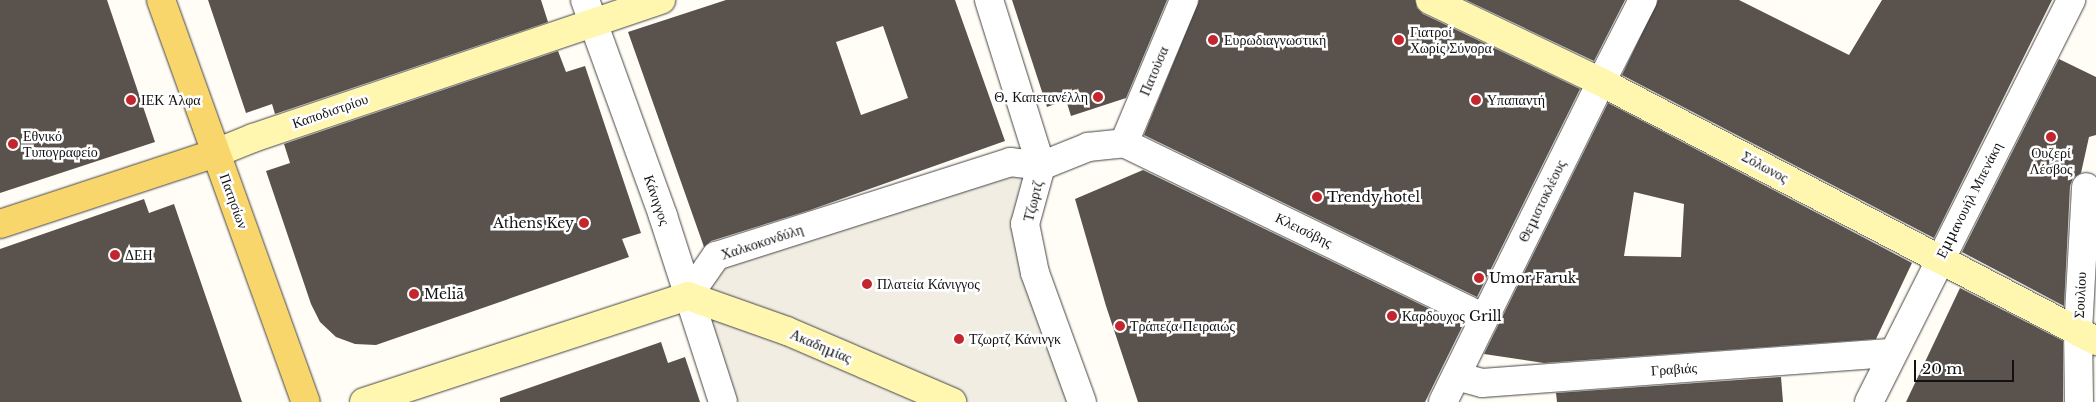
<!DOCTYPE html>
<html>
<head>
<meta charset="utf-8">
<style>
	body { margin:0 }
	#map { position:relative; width:2096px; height:402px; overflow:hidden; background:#fffdf5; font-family:"Libre Baskerville",serif }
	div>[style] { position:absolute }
	.plaza>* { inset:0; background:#f1ede2 }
	.building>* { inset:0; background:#5a524d }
	.roads { filter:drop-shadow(0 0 1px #444) drop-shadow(0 0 1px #444) }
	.pedestrian>* { height:28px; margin:-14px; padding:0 14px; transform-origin:14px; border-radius:14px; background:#fff }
	.minor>* { height:28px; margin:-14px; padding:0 14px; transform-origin:14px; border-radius:14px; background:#fff }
	.tertiary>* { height:28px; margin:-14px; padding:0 14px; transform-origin:14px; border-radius:14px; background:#fff }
	.secondary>* { height:28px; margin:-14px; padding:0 14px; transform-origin:14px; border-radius:14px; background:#fff6b0 }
	.primary>* { height:28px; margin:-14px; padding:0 14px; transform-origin:14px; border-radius:14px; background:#f9d66b }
	.dots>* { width:14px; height:14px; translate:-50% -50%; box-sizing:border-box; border:2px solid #fff; border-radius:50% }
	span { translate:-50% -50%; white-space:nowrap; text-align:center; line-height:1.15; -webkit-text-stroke:5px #fff; paint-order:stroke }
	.poi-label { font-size:14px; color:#111 }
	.left { translate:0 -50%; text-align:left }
	.right { translate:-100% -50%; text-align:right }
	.street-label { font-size:14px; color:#111 }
	.scale { position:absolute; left:1914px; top:360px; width:100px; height:22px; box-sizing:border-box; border:2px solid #111; border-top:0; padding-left:6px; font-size:15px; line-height:18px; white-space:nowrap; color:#111; -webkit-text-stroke:4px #fff; paint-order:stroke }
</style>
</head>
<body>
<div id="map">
	<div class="plaza">
		<i style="clip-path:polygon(1041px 166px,1025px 224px,1082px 402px,723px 402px,688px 296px,716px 256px)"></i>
	</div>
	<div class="building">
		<i style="clip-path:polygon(0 0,107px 0,155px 142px,0 193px)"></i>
		<i style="clip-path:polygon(208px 0,541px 0,548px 22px,275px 114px,272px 104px,246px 113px)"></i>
		<i style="clip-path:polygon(evenodd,726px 0,955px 0,1005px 141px,810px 210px,711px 241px,704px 247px,628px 32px,726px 0,883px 26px,908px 98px,861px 115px,836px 42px,883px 26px)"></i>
		<i style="clip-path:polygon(1012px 0,1167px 0,1126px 98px,1071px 116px,1066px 100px,1047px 107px)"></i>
		<i style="clip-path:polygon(1199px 0,1415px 0,1417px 8px,1423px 14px,1580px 89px,1477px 297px,1144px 135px)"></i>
		<i style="clip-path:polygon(1466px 0,1625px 0,1594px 61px)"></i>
		<i style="clip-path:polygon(1658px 0,1739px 0,1849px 55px,1882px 0,2052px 0,1934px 238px,1622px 75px)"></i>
		<i style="clip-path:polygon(558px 51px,566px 72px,585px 66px,641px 233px,622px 239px,629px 257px,376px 345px,355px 344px,336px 337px,320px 322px,311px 304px,266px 171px,290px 163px,284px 144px)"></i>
		<i style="clip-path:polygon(2059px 59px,2096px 77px,2096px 135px,2089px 137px,2081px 173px,2073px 178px,2070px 186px,2064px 306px,1962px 252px)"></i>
		<i style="clip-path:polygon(evenodd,1608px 103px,1912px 263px,1876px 339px,1544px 363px,1484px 354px,1608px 103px,1634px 192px,1684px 204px,1681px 257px,1624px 256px,1634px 192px)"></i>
		<i style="clip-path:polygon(1143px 170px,1463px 325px,1425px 402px,1138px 402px,1106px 306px,1075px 199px)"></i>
		<i style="clip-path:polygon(144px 199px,149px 213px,174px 204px,242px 402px,0 402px,0 249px)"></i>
		<i style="clip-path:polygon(1960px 288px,2063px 341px,2063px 402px,1906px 402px)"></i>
		<i style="clip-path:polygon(661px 342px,668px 363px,685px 357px,700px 402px,500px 402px,500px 398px)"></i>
		<i style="clip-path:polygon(1781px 377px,1783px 402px,1557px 402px,1556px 393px)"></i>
	</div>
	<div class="roads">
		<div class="pedestrian">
			<i style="left:1124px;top:143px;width:400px;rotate:25.9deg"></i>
			<i style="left:688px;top:296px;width:49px;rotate:-55deg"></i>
			<i style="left:716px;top:256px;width:309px;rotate:-17.7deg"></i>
			<i style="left:1010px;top:162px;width:31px;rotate:7deg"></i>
		</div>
		<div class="minor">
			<i style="left:585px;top:0;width:230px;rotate:70.1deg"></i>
			<i style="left:663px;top:216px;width:195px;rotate:72.1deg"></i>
			<i style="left:989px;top:0;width:174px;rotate:72.6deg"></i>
			<i style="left:1041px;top:166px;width:60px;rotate:105.4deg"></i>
			<i style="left:1025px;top:224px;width:50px;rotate:78.5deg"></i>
			<i style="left:1035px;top:273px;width:137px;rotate:70deg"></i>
			<i style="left:1041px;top:166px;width:51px;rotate:-22deg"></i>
			<i style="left:1088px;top:147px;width:36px;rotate:-6deg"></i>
			<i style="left:1124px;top:143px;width:155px;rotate:-67.2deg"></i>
			<i style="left:1456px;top:376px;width:27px;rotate:15deg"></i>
			<i style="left:1482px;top:383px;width:412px;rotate:-4.2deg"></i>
			<i style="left:1443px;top:402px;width:357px;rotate:-63.7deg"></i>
			<i style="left:1869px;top:402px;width:450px;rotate:-63.3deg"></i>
			<i style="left:2079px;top:402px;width:71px;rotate:-90.8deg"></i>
			<i style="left:2078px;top:331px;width:144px;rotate:-86.8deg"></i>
		</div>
		<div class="tertiary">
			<i style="left:1601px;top:82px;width:92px;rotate:-62.9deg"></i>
		</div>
		<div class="secondary">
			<i style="left:1430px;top:0;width:190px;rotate:25.6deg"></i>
			<i style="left:1601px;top:82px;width:559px;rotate:27.62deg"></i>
			<i style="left:216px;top:153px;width:40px;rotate:-22deg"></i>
			<i style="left:253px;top:138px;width:431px;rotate:-18.7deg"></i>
			<i style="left:364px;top:402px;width:341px;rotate:-18.1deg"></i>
			<i style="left:688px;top:296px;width:105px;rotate:19.5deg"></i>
			<i style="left:787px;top:331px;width:180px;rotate:23.3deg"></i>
		</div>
		<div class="primary">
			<i style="left:161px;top:0;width:427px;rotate:70.2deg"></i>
			<i style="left:0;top:224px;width:227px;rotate:-18.2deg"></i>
		</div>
	</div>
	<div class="dots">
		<i style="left:1213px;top:40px;background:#c4262e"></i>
		<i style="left:1399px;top:40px;background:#c4262e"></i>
		<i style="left:1098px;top:97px;background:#c4262e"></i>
		<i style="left:131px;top:100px;background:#c4262e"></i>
		<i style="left:1476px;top:100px;background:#c4262e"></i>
		<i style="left:2051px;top:137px;background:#c4262e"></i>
		<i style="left:13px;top:144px;background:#c4262e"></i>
		<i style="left:1317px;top:197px;background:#c4262e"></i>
		<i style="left:584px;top:223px;background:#c4262e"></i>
		<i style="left:115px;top:255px;background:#c4262e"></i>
		<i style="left:1479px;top:278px;background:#c4262e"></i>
		<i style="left:867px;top:284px;background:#c4262e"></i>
		<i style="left:414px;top:294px;background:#c4262e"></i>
		<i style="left:1392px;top:316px;background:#c4262e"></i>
		<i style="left:1120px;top:326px;background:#c4262e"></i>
		<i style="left:959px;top:339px;background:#c4262e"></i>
	</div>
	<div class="poi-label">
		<span class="left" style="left:1410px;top:40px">Γιατροί<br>Χωρίς Σύνορα</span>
		<span class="left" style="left:1224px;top:40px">Ευρωδιαγνωστική</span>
		<span class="right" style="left:1088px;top:97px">Θ. Καπετανέλλη</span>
		<span class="left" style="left:141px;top:100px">ΙΕΚ Άλφα</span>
		<span class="left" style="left:1487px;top:100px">Υπαπαντή</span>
		<span class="left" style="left:23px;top:144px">Εθνικό<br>Τυπογραφείο</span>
		<span style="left:2051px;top:161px">Ουζερί<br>Λέσβος</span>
		<span class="left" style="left:1327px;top:197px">Trendy hotel</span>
		<span class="right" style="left:574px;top:223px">Athens Key</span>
		<span class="left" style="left:125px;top:255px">ΔΕΗ</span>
		<span class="left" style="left:1489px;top:278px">Umor Faruk</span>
		<span class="left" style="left:877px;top:284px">Πλατεία Κάνιγγος</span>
		<span class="left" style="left:424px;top:294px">Meliã</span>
		<span class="left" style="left:1402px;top:316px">Καρδουχος Grill</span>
		<span class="left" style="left:1130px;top:326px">Τράπεζα Πειραιώς</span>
		<span class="left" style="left:969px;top:339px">Τζωρτζ Κάνινγκ</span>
	</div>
	<div class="street-label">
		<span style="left:1154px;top:71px;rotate:-67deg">Πατούσα</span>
		<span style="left:330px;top:111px;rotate:-19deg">Καποδιστρίου</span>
		<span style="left:1765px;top:167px;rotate:28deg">Σόλωνος</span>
		<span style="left:657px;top:200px;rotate:71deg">Κάνιγγος</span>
		<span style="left:1969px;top:200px;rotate:-63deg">Εμμανουήλ Μπενάκη</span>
		<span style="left:234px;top:201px;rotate:70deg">Πατησίων</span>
		<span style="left:1033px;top:201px;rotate:-76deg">Τζωρτζ</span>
		<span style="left:1542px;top:201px;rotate:-64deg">Θεμιστοκλέους</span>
		<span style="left:1304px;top:230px;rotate:26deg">Κλεισόβης</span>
		<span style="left:762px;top:242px;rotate:-18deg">Χαλκοκονδύλη</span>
		<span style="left:2080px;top:295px;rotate:-87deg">Σουλίου</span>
		<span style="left:821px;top:346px;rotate:23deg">Ακαδημίας</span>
		<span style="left:1674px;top:369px;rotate:-4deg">Γραβιάς</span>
	</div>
	<div class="scale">20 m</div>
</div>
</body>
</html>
